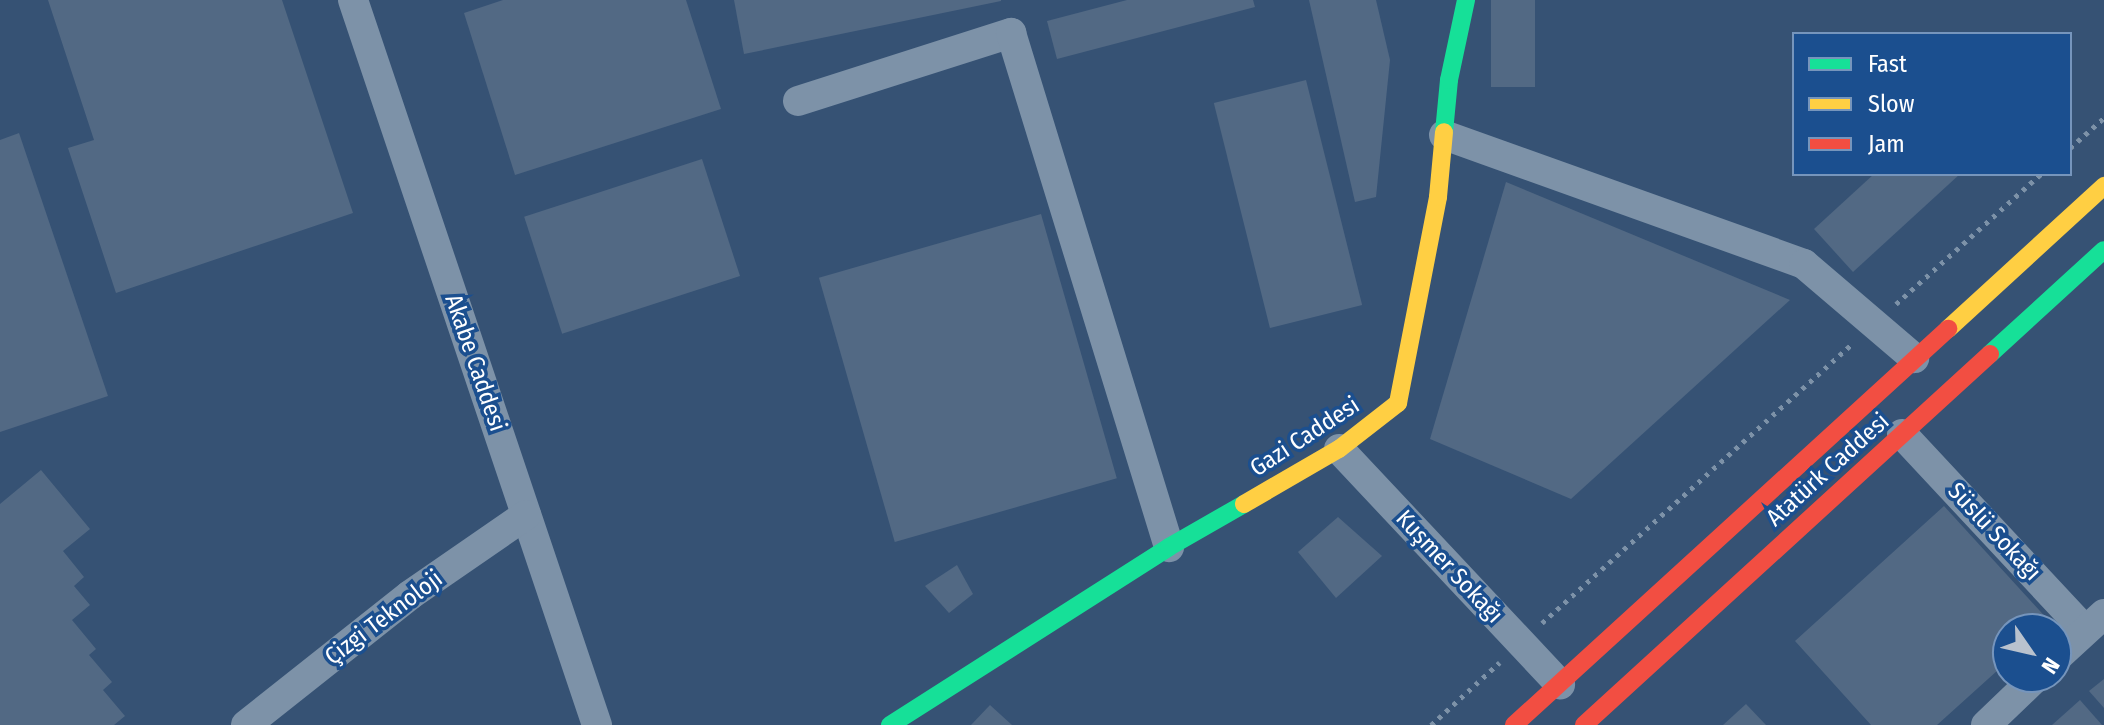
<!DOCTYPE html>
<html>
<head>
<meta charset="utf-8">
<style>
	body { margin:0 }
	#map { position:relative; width:2104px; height:725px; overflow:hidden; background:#365274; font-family:"Fira Sans Condensed",sans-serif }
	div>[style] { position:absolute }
	.building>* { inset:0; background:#526984; transform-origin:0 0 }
	.path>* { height:5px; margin-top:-2.5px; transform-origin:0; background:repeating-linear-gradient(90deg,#7d92a8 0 4px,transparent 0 10px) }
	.street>* { height:30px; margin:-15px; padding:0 15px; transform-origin:15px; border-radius:15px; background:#7d92a8 }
	.fast>* { height:18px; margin:-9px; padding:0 9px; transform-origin:9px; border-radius:9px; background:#16e098 }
	.slow>* { height:18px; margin:-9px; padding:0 9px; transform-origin:9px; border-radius:9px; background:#ffcf43 }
	.jam>* { height:18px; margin:-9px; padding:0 9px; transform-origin:9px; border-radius:9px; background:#f24e42 }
	span { translate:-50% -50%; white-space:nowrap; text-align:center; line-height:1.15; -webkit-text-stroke:7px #1b4f8f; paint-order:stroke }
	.street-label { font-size:24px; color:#fff }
	.legend { position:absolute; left:1792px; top:32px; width:280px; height:144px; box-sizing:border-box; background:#1b4f8f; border:2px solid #7695bc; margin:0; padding:10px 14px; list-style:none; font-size:24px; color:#fff }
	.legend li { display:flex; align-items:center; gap:16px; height:40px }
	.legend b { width:40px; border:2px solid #7695bc }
	.north { position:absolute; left:1992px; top:613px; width:80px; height:80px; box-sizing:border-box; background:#1b4f8f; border:2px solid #7695bc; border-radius:50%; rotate:124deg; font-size:22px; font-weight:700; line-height:32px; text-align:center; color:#fff }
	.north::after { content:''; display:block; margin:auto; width:28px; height:36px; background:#b9c2ce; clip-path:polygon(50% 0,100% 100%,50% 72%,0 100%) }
</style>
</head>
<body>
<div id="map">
	<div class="building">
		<i style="clip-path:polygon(48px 0,282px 0,353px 213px,116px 293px,68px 148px,94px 140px)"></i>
		<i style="clip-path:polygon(503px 0,686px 0,721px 109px,515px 175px,464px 13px)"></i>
		<i style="clip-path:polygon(734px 0,1001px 0,1001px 1px,744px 54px)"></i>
		<i style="clip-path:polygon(1127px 0,1253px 0,1255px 7px,1057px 59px,1047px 21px)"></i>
		<i style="clip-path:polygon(1309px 0,1376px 0,1390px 60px,1376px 197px,1355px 202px)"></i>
		<i style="left:1491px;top:0;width:44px;height:87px"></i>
		<i style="left:1306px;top:80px;width:232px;height:95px;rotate:76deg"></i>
		<i style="clip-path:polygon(19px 133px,108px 396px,0 432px,0 140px)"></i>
		<i style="left:702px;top:159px;width:123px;height:187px;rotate:72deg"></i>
		<i style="clip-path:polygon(1874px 174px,1960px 174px,1853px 272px,1814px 229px)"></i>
		<i style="clip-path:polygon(1506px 182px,1790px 300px,1571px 499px,1430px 439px)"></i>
		<i style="left:1041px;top:214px;width:275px;height:231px;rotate:74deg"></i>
		<i style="clip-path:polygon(41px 470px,90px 529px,63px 551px,84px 577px,74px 586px,90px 605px,72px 620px,96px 649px,89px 655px,112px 682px,103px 690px,125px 716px,114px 725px,0 725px,0 504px)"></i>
		<i style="clip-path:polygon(1944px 506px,2050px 622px,2043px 629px,2008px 629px,2008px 661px,1937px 725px,1871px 725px,1795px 641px)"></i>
		<i style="clip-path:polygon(1338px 517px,1382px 556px,1336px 598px,1298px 552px)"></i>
		<i style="clip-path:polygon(957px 565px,973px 594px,949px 613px,925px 586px)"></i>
		<i style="clip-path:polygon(2104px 679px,2104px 708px,2089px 691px)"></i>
		<i style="clip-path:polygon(2080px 700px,2102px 725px,2052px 725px)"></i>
		<i style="clip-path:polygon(1746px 704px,1766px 725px,1723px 725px)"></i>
		<i style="clip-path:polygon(990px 705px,1012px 725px,971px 725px)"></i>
	</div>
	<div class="path">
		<i style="left:2070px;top:148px;width:45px;rotate:-41.4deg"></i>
		<i style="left:1896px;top:304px;width:195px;rotate:-41.9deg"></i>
		<i style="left:1542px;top:623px;width:418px;rotate:-42deg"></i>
		<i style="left:1431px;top:725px;width:93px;rotate:-42.4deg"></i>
	</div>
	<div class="street">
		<i style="left:353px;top:0;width:765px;rotate:71.4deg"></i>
		<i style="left:798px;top:101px;width:224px;rotate:-17.7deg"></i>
		<i style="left:1011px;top:33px;width:538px;rotate:72.91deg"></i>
		<i style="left:1444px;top:135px;width:382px;rotate:19.7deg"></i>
		<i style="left:1804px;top:264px;width:145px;rotate:40.5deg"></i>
		<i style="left:1902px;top:434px;width:268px;rotate:47deg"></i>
		<i style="left:1339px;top:449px;width:323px;rotate:46.8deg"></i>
		<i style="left:2056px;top:658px;width:65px;rotate:-42.5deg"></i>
		<i style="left:246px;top:725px;width:209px;rotate:-38.4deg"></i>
		<i style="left:410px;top:595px;width:141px;rotate:-34.6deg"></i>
		<i style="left:1986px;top:725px;width:69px;rotate:-43.8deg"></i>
	</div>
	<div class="fast">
		<i style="left:1444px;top:132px;width:52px;rotate:-84.5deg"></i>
		<i style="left:1449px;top:80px;width:82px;rotate:-78deg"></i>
		<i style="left:1990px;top:354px;width:154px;rotate:-42.4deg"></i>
		<i style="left:890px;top:725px;width:331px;rotate:-32.5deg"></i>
		<i style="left:1169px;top:547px;width:86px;rotate:-29.8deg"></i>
	</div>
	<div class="slow">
		<i style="left:1948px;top:329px;width:212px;rotate:-42.5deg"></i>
		<i style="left:1244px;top:504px;width:110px;rotate:-30.1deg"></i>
		<i style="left:1339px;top:449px;width:75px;rotate:-37.9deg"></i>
		<i style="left:1398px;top:403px;width:210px;rotate:-79deg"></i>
		<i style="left:1438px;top:197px;width:65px;rotate:-84.7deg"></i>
	</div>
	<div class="jam">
		<i style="left:1514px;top:725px;width:588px;rotate:-42.38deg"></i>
		<i style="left:1584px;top:725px;width:550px;rotate:-42.42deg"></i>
	</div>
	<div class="street-label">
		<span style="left:475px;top:363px;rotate:71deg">Akabe Caddesi</span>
		<span style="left:1305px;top:437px;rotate:-33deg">Gazi Caddesi</span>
		<span style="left:1828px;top:470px;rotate:-42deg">Atatürk Caddesi</span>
		<span style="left:1994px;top:532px;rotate:47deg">Süslü Sokağı</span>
		<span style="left:1449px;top:567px;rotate:47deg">Kuşmer Sokağı</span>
		<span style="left:384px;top:618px;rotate:-37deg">Çizgi Teknoloji</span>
	</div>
	<ul class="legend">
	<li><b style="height:10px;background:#16e098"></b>Fast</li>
	<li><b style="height:10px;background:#ffcf43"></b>Slow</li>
	<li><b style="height:10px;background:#f24e42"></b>Jam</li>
	</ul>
	<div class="north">N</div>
</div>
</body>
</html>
